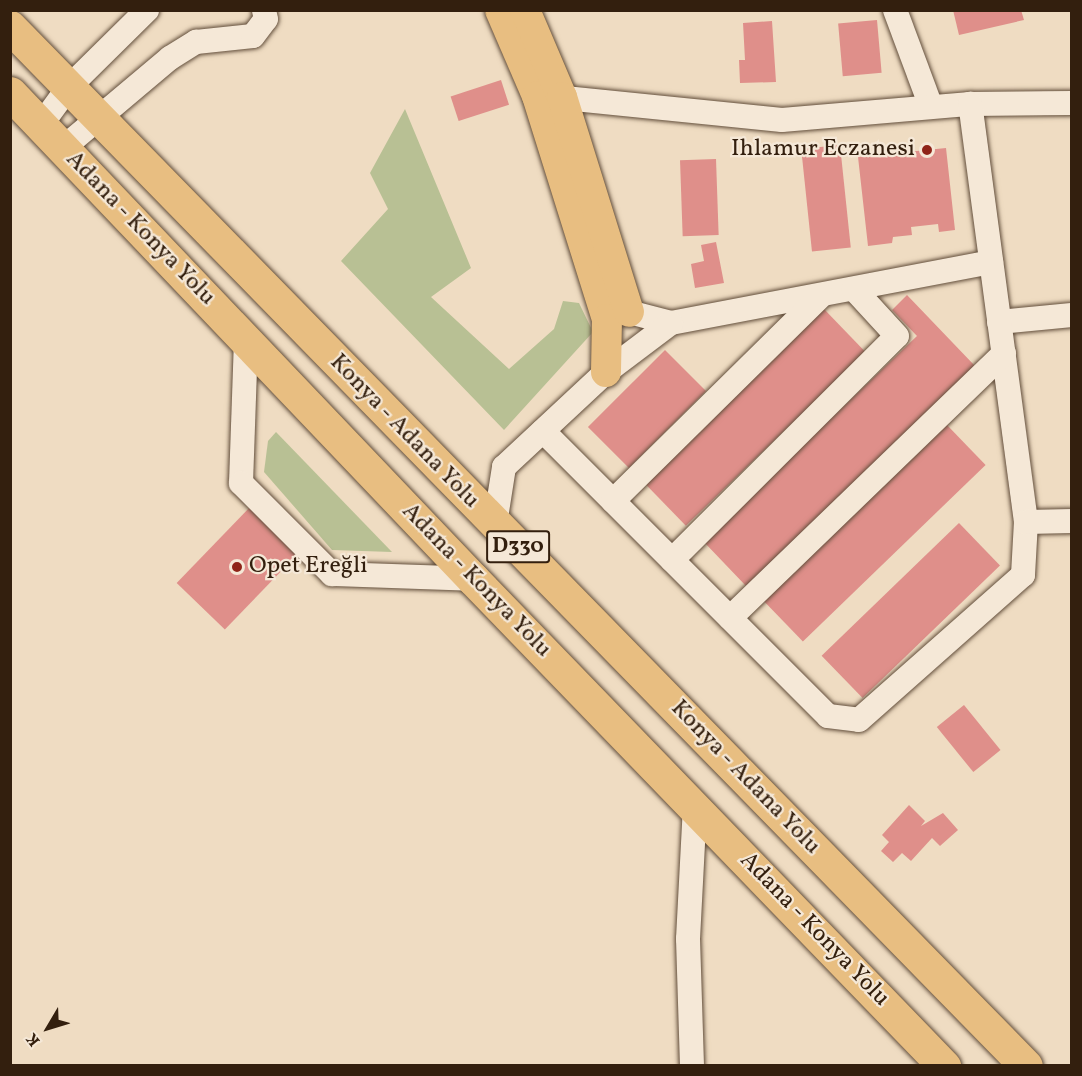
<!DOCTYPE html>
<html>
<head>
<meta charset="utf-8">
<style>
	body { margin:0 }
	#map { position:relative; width:1082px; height:1076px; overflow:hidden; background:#efdcc2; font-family:Vollkorn,serif }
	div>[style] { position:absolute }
	.green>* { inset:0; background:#b8c094 }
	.building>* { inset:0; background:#df8f8a; transform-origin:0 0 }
	.roads { filter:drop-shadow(0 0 2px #624e3b) drop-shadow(0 0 2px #624e3b) }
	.minor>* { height:24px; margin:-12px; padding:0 12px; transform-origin:12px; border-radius:12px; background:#f5e8d7 }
	.major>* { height:30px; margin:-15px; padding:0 15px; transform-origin:15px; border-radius:15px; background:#e8be81 }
	.highway>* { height:33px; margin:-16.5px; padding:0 16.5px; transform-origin:16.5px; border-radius:16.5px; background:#e8be81 }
	.dots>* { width:16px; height:16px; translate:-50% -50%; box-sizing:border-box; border:3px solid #f5e8d7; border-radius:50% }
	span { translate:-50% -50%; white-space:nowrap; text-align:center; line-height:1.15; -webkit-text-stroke:4.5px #f5e8d7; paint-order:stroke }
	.shield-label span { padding:2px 4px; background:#f5e8d7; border:2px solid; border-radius:4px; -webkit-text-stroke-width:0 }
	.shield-label { font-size:22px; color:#331f0e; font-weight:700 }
	.poi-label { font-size:24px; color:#331f0e }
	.right { translate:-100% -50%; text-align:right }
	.left { translate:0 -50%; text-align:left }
	.street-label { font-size:24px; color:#331f0e }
	.frame { position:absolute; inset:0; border:12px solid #331f0e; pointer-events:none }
	.north { position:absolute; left:18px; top:998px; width:60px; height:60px; -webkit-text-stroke:4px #f5e8d7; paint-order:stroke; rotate:232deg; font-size:16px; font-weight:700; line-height:24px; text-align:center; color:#331f0e }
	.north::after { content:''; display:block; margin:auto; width:21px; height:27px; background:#331f0e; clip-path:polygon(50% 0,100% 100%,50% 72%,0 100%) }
</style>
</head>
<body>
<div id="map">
	<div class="green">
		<i style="clip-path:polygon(405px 109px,471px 268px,431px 297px,509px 369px,554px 329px,563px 301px,579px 303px,593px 332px,504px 430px,341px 261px,388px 209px,370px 173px)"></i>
		<i style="clip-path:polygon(276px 432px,392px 552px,332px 550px,264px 472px,268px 441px)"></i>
	</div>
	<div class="building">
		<i style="clip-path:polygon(953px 10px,1021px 10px,1024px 20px,959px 35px)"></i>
		<i style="left:877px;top:20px;width:53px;height:39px;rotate:85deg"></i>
		<i style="clip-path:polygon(772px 21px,776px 82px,740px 83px,739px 60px,745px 60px,743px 23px)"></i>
		<i style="left:501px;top:80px;width:26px;height:53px;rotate:72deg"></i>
		<i style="left:840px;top:145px;width:103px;height:39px;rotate:84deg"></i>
		<i style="clip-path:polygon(946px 148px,955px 230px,939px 232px,938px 224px,911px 227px,912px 235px,893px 237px,892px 243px,868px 246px,858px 157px)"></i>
		<i style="left:716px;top:159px;width:76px;height:36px;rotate:88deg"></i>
		<i style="clip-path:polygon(716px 242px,724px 283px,695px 288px,691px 264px,704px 261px,701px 245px)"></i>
		<i style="clip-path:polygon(907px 295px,975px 366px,746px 586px,703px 541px,917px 336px,892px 310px)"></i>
		<i style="left:824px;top:309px;width:60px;height:250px;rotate:46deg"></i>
		<i style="left:665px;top:350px;width:58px;height:109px;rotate:45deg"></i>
		<i style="left:946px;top:424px;width:57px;height:254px;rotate:46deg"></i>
		<i style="left:251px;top:506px;width:67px;height:107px;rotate:44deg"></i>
		<i style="left:959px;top:523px;width:59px;height:191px;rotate:46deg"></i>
		<i style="left:964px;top:705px;width:58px;height:35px;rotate:51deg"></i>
		<i style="clip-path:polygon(909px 805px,925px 821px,921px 826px,943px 813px,958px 830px,940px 846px,932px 838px,911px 861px,902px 853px,893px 862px,881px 851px,889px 842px,882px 835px)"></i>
	</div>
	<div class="roads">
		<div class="minor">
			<i style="left:895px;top:10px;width:103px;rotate:69.6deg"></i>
			<i style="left:545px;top:96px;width:238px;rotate:5.8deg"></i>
			<i style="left:782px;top:120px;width:189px;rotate:-4.9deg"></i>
			<i style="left:970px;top:104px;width:102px;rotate:-0.6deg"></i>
			<i style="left:41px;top:125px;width:46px;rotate:-53.9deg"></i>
			<i style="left:68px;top:88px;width:111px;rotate:-44.6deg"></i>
			<i style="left:63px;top:148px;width:140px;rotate:-40.1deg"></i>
			<i style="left:170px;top:58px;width:31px;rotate:-32deg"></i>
			<i style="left:196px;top:42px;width:57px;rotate:-6deg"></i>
			<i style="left:253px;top:36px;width:21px;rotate:-53deg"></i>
			<i style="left:266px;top:19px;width:9px;rotate:-103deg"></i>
			<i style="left:629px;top:312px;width:43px;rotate:14.7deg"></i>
			<i style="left:671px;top:323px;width:326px;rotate:-10.8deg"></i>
			<i style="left:999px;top:322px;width:73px;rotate:-5.5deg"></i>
			<i style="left:246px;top:340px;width:143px;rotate:92deg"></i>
			<i style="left:241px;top:483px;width:129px;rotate:45deg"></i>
			<i style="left:332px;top:574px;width:141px;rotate:2deg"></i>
			<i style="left:543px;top:431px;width:403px;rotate:45deg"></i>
			<i style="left:828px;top:716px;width:31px;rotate:7deg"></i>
			<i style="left:859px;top:720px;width:219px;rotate:-41.5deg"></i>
			<i style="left:1023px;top:575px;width:53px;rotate:-86.8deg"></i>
			<i style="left:1026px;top:522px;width:422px;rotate:-97.6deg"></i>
			<i style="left:613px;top:501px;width:293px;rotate:-44.6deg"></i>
			<i style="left:1026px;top:522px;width:46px;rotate:-1.2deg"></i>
			<i style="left:495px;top:524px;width:58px;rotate:-81deg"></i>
			<i style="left:504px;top:467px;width:139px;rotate:-43deg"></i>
			<i style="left:606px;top:372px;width:81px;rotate:-37deg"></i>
			<i style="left:672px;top:560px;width:317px;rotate:-44.9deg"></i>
			<i style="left:897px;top:336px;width:64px;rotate:-132.5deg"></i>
			<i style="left:730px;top:618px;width:381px;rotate:-44deg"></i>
			<i style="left:692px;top:1066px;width:127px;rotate:-91.8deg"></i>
			<i style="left:688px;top:939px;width:132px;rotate:-87deg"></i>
		</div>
		<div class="major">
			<i style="left:500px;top:10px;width:94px;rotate:66.7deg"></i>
			<i style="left:537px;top:96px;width:234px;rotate:72.6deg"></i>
			<i style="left:607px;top:319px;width:53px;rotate:91.1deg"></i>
			<i style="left:525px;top:10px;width:95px;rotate:67deg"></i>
			<i style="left:562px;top:97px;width:225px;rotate:72.7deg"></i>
		</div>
		<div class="highway">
			<i style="left:10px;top:27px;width:1453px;rotate:45.64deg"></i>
			<i style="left:10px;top:93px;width:671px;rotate:46.39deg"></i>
			<i style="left:473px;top:579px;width:678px;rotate:45.96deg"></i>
		</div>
	</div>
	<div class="dots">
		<i style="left:927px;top:150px;background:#8f2418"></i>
		<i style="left:237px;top:567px;background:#8f2418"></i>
	</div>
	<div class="shield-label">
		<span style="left:518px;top:547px">D330</span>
	</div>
	<div class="poi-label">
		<span class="right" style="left:915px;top:150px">Ihlamur Eczanesi</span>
		<span class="left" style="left:249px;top:567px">Opet Ereğli</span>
	</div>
	<div class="street-label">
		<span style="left:140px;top:229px;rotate:46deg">Adana - Konya Yolu</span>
		<span style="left:404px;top:432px;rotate:46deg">Konya - Adana Yolu</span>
		<span style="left:476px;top:581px;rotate:46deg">Adana - Konya Yolu</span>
		<span style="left:745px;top:778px;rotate:46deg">Konya - Adana Yolu</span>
		<span style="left:814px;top:930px;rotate:46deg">Adana - Konya Yolu</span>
	</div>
	<div class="frame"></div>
	<div class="north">K</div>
</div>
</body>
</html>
